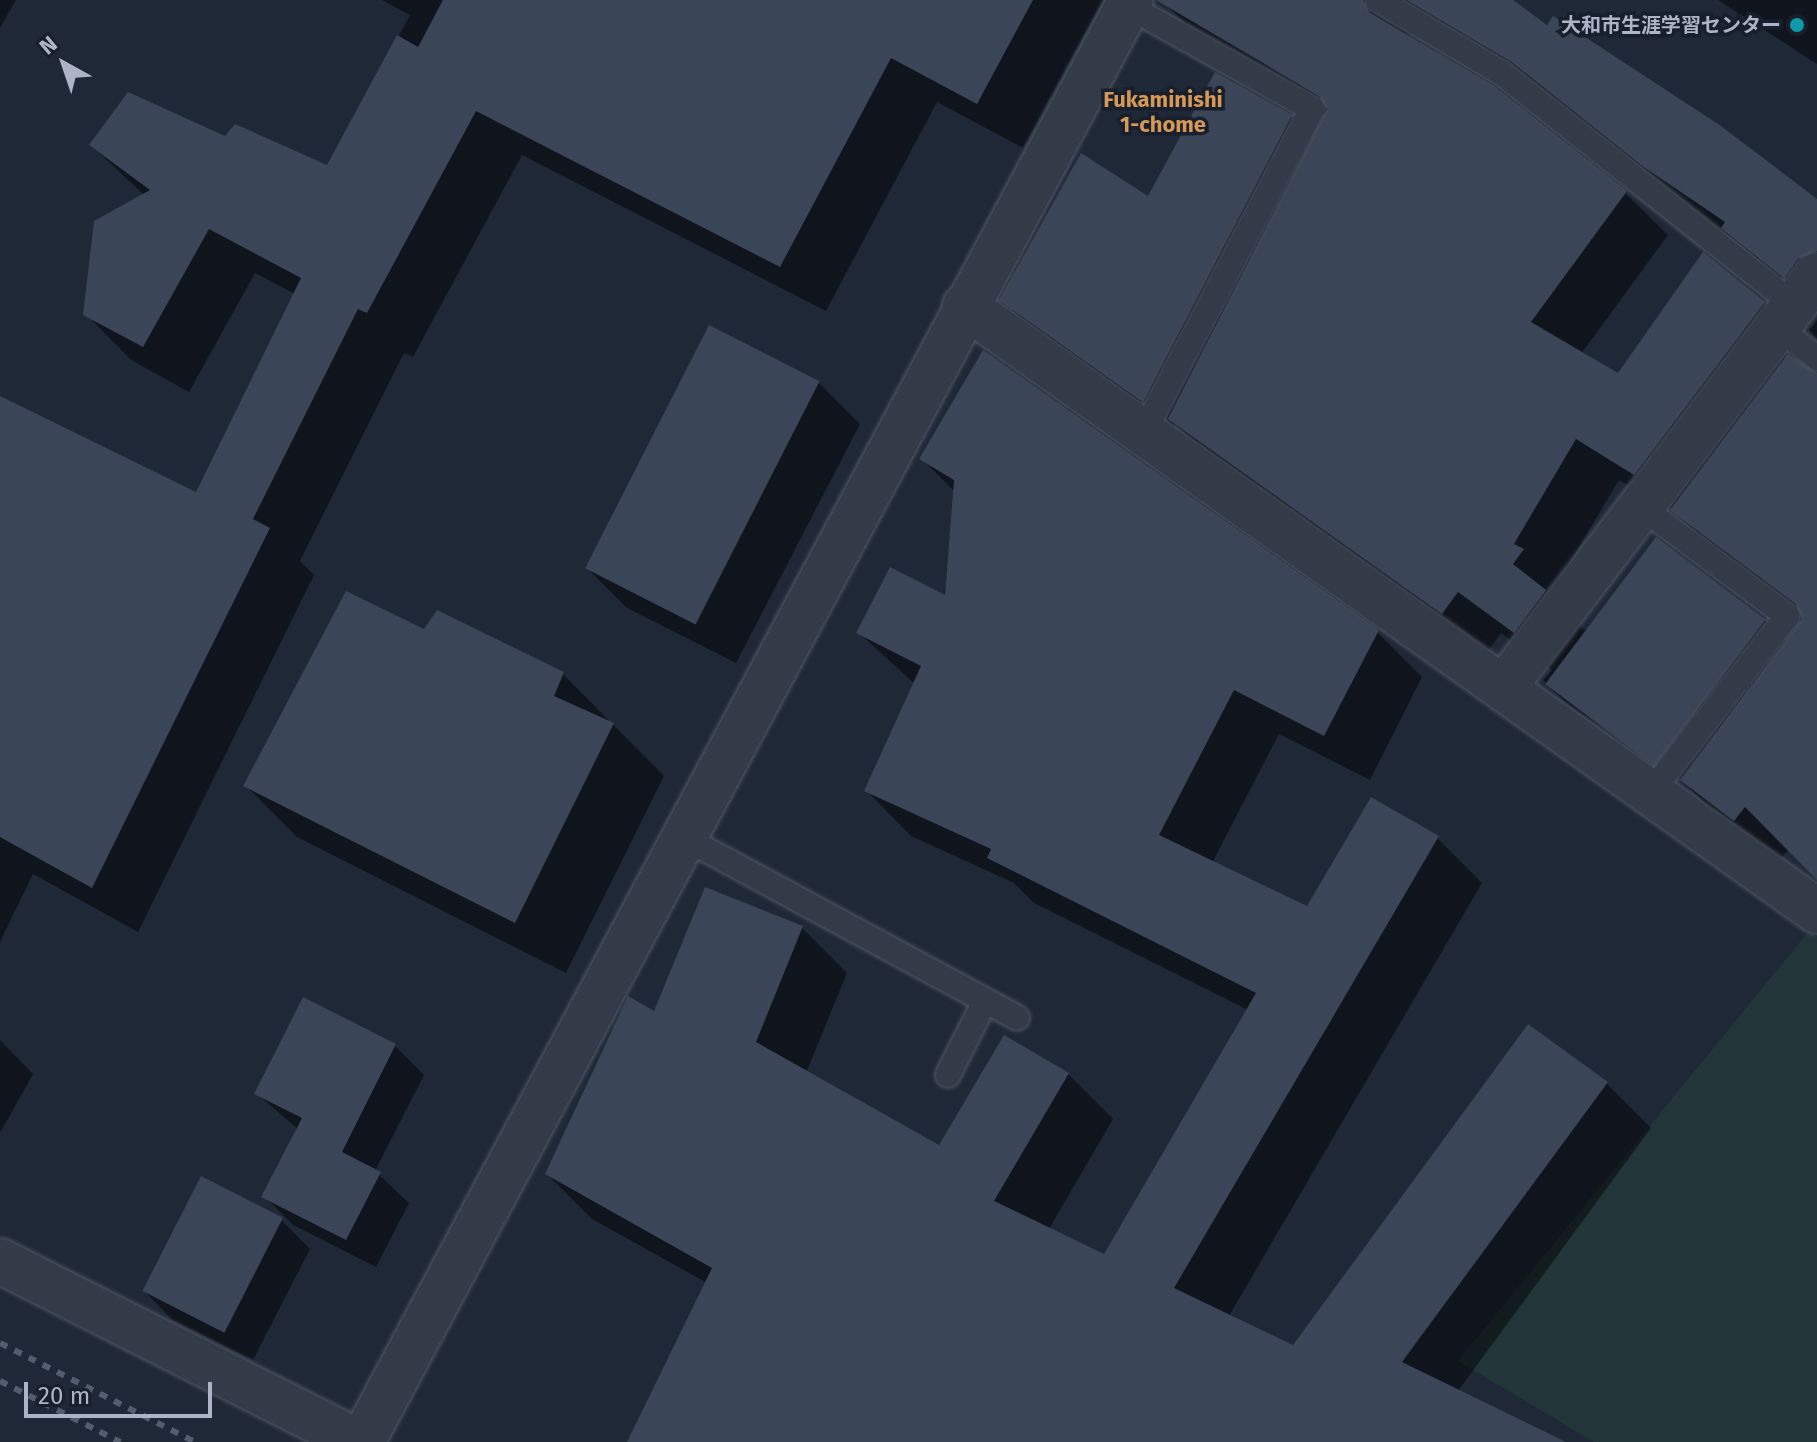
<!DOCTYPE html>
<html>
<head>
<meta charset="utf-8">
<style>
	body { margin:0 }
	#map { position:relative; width:1817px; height:1442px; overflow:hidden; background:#1f2837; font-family:"Fira Sans","Noto Sans JP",sans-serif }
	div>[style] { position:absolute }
	.green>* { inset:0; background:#22363a }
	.shadow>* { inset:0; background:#0007 }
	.building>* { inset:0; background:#3b4558; transform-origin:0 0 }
	.roads { filter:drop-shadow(0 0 2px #505766) drop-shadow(0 0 2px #505766) }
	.lane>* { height:24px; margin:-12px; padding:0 12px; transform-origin:12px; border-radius:12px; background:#333a48 }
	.street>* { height:44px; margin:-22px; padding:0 22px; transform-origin:22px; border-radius:22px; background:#333a48 }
	.rail>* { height:6px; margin-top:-3px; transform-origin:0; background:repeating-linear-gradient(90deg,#545d6f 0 8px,transparent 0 16px) }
	.dots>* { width:22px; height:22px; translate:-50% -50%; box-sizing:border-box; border:4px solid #181f2c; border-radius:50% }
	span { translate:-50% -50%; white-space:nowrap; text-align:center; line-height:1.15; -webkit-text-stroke:7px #181f2c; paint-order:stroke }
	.poi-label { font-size:20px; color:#adb4c5; font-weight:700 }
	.right { translate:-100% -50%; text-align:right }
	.neighbourhood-label { font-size:22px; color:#d69857; font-weight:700 }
	.north { position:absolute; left:24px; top:24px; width:80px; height:80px; -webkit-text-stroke:6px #181f2c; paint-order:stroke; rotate:320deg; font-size:22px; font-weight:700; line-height:32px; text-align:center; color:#adb4c5 }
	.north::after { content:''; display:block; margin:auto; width:28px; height:36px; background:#adb4c5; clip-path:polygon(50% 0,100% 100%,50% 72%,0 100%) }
	.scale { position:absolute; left:24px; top:1382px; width:188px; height:36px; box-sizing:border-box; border:4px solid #adb4c5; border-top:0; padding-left:10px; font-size:24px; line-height:28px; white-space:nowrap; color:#adb4c5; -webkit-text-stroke:6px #181f2c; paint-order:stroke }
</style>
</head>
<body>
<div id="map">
	<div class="green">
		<i style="clip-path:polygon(1809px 931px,1817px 938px,1817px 1442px,1594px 1442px,1458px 1361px)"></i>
	</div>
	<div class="shadow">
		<i style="clip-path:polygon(0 0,16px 0,0 28px)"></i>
		<i style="clip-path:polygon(382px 0,1103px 0,1023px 148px,937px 102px,826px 311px,522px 155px,413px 357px,404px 353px,300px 561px,314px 575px,138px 932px,33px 874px,0 942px,0 399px,197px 494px,295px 294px,255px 273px,189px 392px,131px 360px,86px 314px,144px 195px,91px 145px,225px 138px,328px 167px,410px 15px)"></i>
		<i style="clip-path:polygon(evenodd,1162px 0,1508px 0,1817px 200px,1817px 311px,1739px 243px,1421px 27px,1406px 36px,1625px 193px,1668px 235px,1581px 354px,1618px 376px,1764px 303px,1807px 345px,1794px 361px,1817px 374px,1817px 877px,1789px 849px,1777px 862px,1727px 826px,1682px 780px,1566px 703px,1543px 680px,1552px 670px,1501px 633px,1485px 655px,1213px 461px,1175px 424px,1172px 429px,1031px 329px,1002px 299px,1149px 199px,1291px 117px,1314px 139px,1326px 116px,1204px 44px,1162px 0,1619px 480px,1678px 515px,1715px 552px,1804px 618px,1786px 642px,1764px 620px,1584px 630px,1558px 604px,1557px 584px,1619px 480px)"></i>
		<i style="clip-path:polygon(1718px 0,1817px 0,1817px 64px)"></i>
		<i style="clip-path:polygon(1817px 320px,1817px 339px,1809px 330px)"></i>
		<i style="clip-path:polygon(819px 383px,860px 424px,736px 663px,627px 608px,585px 566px)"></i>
		<i style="clip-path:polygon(922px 459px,1377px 632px,1422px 677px,1370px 780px,1279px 734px,1212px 863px,1307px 909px,1437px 838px,1482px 883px,1229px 1316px,1293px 1348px,1606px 1083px,1651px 1128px,1458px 1391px,1561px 1442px,629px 1442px,707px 1283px,592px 1219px,547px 1174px,655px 1014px,802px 928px,847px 973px,806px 1073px,940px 1147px,1068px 1074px,1113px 1119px,1049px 1229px,1105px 1257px,1248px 1010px,1034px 903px,1014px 883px,911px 836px,866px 790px,915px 684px,859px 633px,946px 598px,955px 492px)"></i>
		<i style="clip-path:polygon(425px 631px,563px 674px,664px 776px,566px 973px,297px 837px,246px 786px)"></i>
		<i style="clip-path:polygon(0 1040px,33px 1074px,0 1133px)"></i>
		<i style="clip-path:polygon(395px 1046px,424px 1075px,375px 1171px,409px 1203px,376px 1267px,293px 1225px,264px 1196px,298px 1129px,256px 1093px)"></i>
		<i style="clip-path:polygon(281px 1220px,310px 1249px,253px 1360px,173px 1320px,144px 1291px)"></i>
	</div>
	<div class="building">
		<i style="clip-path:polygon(443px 0,1033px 0,977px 104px,891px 58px,780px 267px,476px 111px,367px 313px,358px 309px,253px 519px,270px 528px,92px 888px,0 837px,0 396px,196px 492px,301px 278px,209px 229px,143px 347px,83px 315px,94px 221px,150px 190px,89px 145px,128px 92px,225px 136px,235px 124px,327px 165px,397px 35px,418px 47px)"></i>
		<i style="clip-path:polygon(1156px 0,1363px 0,1370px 13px,1494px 86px,1627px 191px,1531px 322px,1618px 373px,1703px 252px,1765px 302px,1634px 475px,1576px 439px,1514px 544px,1524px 549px,1513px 564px,1546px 590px,1514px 633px,1458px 592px,1442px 614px,1168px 419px,1327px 109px,1319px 96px)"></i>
		<i style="clip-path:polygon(1407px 0,1513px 0,1547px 25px,1553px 16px,1721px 126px,1817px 199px,1817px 251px,1798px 259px,1784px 278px,1721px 228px,1725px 222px,1644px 167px,1512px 62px)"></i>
		<i style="clip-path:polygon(1215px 72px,1292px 115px,1143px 402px,999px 300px,1081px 153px,1148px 196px)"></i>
		<i style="left:709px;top:325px;width:124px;height:273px;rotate:27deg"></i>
		<i style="clip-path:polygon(983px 350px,1379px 630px,1324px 736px,1234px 690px,1159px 835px,1307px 906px,1371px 797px,1439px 836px,1174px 1288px,1293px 1345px,1528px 1024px,1608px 1082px,1402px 1362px,1566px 1442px,627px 1442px,712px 1268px,545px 1174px,628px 996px,654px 1011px,705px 887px,803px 926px,756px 1042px,939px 1145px,1004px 1035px,1069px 1073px,994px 1201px,1104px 1254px,1256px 993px,987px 858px,991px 849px,864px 791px,921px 666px,856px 633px,890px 567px,945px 595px,954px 480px,919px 459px)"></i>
		<i style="clip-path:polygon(1788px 354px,1817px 373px,1817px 880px,1745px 807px,1734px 821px,1680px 780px,1802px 619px,1796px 604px,1670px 510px)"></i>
		<i style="left:1656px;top:537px;width:137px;height:184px;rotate:37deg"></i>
		<i style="clip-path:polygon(346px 591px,424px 629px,437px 610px,564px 672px,554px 696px,614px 723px,515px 923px,243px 786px)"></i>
		<i style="clip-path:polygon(303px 997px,396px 1044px,342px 1152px,381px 1172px,346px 1240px,261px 1197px,302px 1118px,254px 1094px)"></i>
		<i style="left:201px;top:1176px;width:92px;height:129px;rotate:27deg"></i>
	</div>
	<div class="roads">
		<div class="lane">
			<i style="left:1378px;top:0;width:145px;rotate:30.6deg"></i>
			<i style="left:1503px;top:74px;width:372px;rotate:38.4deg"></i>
			<i style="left:1128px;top:6px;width:211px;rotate:29.2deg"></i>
			<i style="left:1312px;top:109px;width:364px;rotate:117.5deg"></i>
			<i style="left:1777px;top:327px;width:51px;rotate:37.8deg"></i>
			<i style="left:1640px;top:506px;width:184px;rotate:36.8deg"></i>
			<i style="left:1787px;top:616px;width:221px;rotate:127.6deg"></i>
			<i style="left:681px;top:836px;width:382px;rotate:28.4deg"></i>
			<i style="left:948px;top:1075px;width:83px;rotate:-63.4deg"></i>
		</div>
		<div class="street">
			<i style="left:965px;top:306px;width:1045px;rotate:35.38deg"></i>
			<i style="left:1504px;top:687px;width:517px;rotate:-52.78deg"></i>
			<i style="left:0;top:1261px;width:401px;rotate:26.8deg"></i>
			<i style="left:362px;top:1442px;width:1634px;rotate:-61.93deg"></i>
		</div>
	</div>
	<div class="rail">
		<i style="left:0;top:1343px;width:219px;rotate:26.9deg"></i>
		<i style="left:0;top:1381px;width:135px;rotate:26.9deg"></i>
	</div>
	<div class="dots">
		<i style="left:1797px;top:25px;background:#0f9aa8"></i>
	</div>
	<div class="poi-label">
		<span class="right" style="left:1781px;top:25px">大和市生涯学習センター</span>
	</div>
	<div class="neighbourhood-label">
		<span style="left:1163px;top:112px">Fukaminishi<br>1-chome</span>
	</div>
	<div class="north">N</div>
	<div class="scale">20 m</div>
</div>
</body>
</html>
